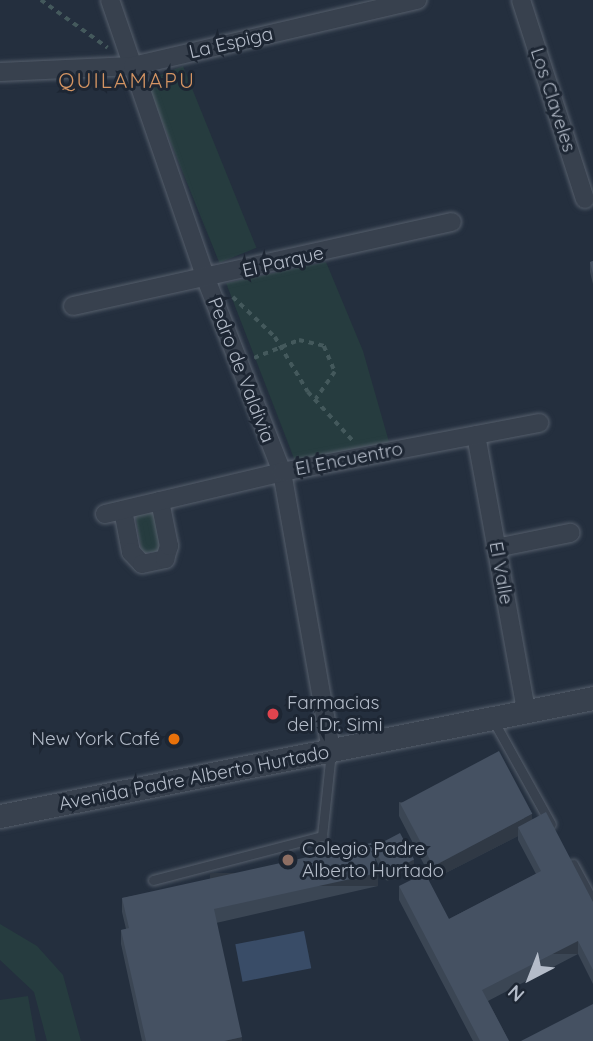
<!DOCTYPE html>
<html>
<head>
<meta charset="utf-8">
<style>
	body { margin:0 }
	#map { position:relative; width:593px; height:1041px; overflow:hidden; background:#242f3e; font-family:Quicksand,sans-serif }
	div>[style] { position:absolute }
	.green>* { inset:0; background:#263c3f; transform-origin:0 0 }
	.water>* { inset:0; background:#394c67; transform-origin:0 0 }
	.path>* { height:3.5px; margin-top:-1.75px; transform-origin:0; background:repeating-linear-gradient(90deg,#44595c 0 5px,transparent 0 10px) }
	.roads { filter:drop-shadow(0 0 2px #565f6c) drop-shadow(0 0 2px #565f6c) }
	.service>* { height:9px; margin:-4.5px; padding:0 4.5px; transform-origin:4.5px; border-radius:4.5px; background:#38414e }
	.minor>* { height:18px; margin:-9px; padding:0 9px; transform-origin:9px; border-radius:9px; background:#38414e }
	.tertiary>* { height:23px; margin:-11.5px; padding:0 11.5px; transform-origin:11.5px; border-radius:11.5px; background:#38414e }
	.wall>* { inset:0; background:#3b4654 }
	.shaded-wall>* { inset:0; background:#303945; transform-origin:0 0 }
	.building>* { inset:0; background:#455162; transform-origin:0 0 }
	.dots>* { width:19px; height:19px; translate:-50% -50%; box-sizing:border-box; border:4px solid #1d2633; border-radius:50% }
	span { translate:-50% -50%; white-space:nowrap; text-align:center; line-height:1.15; -webkit-text-stroke:6px #1d2633; paint-order:stroke }
	.street-label { font-size:19px; color:#b4bcc9 }
	.poi-label { font-size:19px; color:#b4bcc9 }
	.left { translate:0 -50%; text-align:left }
	.right { translate:-100% -50%; text-align:right }
	.neighbourhood-label { font-size:21px; color:#d59563; letter-spacing:2px }
	.north { position:absolute; left:495px; top:943px; width:70px; height:70px; -webkit-text-stroke:5px #1d2633; paint-order:stroke; rotate:222deg; font-size:19px; font-weight:700; line-height:28px; text-align:center; color:#b4bcc9 }
	.north::after { content:''; display:block; margin:auto; width:24px; height:32px; background:#b4bcc9; clip-path:polygon(50% 0,100% 100%,50% 72%,0 100%) }
</style>
</head>
<body>
<div id="map">
	<div class="green">
		<i style="left:183px;top:66px;width:196px;height:40px;rotate:68deg"></i>
		<i style="clip-path:polygon(326px 262px,363px 351px,389px 442px,295px 461px,226px 283px)"></i>
		<i style="left:154px;top:512px;width:39px;height:19px;rotate:80deg"></i>
		<i style="clip-path:polygon(0 924px,37px 946px,63px 975px,81px 1041px,47px 1041px,34px 992px,0 960px)"></i>
		<i style="clip-path:polygon(28px 996px,36px 1041px,0 1041px,0 1000px)"></i>
	</div>
	<div class="water">
		<i style="left:304px;top:931px;width:38px;height:70px;rotate:79deg"></i>
	</div>
	<div class="path">
		<i style="left:41px;top:0;width:82px;rotate:35.6deg"></i>
		<i style="left:233px;top:297px;width:58px;rotate:43.6deg"></i>
		<i style="left:275px;top:337px;width:64px;rotate:59deg"></i>
		<i style="left:308px;top:392px;width:68px;rotate:47.4deg"></i>
		<i style="left:254px;top:358px;width:48px;rotate:-21.8deg"></i>
		<i style="left:299px;top:340px;width:26px;rotate:13deg"></i>
		<i style="left:324px;top:346px;width:28px;rotate:67deg"></i>
		<i style="left:335px;top:372px;width:33px;rotate:125deg"></i>
	</div>
	<div class="roads">
		<div class="service">
			<i style="left:493px;top:720px;width:119px;rotate:60.9deg"></i>
			<i style="left:573px;top:864px;width:42px;rotate:61.6deg"></i>
			<i style="left:153px;top:880px;width:175px;rotate:-14.6deg"></i>
			<i style="left:322px;top:836px;width:84px;rotate:-83.9deg"></i>
		</div>
		<div class="minor">
			<i style="left:110px;top:0;width:295px;rotate:71deg"></i>
			<i style="left:206px;top:279px;width:207px;rotate:68.5deg"></i>
			<i style="left:282px;top:472px;width:282px;rotate:80deg"></i>
			<i style="left:521px;top:0;width:209px;rotate:72.2deg"></i>
			<i style="left:0;top:72px;width:133px;rotate:-2.6deg"></i>
			<i style="left:133px;top:66px;width:292px;rotate:-13.1deg"></i>
			<i style="left:73px;top:306px;width:388px;rotate:-12.5deg"></i>
			<i style="left:476px;top:435px;width:280px;rotate:79.7deg"></i>
			<i style="left:123px;top:510px;width:43px;rotate:79.2deg"></i>
			<i style="left:131px;top:552px;width:16px;rotate:47deg"></i>
			<i style="left:142px;top:564px;width:24px;rotate:-12deg"></i>
			<i style="left:165px;top:559px;width:14px;rotate:-73deg"></i>
			<i style="left:169px;top:546px;width:46px;rotate:-101.3deg"></i>
			<i style="left:105px;top:514px;width:182px;rotate:-13.3deg"></i>
			<i style="left:282px;top:472px;width:262px;rotate:-10.8deg"></i>
			<i style="left:496px;top:548px;width:76px;rotate:-11.5deg"></i>
		</div>
		<div class="tertiary">
			<i style="left:0;top:816px;width:605px;rotate:-11.25deg"></i>
		</div>
	</div>
	<div class="wall">
		<i style="clip-path:polygon(593px 261px,593px 284px,590px 272px,590px 262px)"></i>
		<i style="clip-path:polygon(399px 802px,532px 819px,593px 902px,593px 984px,578px 954px,488px 1001px,509px 1041px,473px 1041px,399px 900px,399px 886px,449px 919px,536px 874px,518px 840px,518px 836px,432px 880px,399px 816px)"></i>
		<i style="clip-path:polygon(373px 847px,414px 866px,387px 881px,375px 858px,378px 886px,216px 923px,242px 1041px,142px 1041px,121px 944px,121px 930px,126px 929px,122px 912px,122px 898px,373px 850px)"></i>
	</div>
	<div class="shaded-wall">
		<i style="clip-path:polygon(532px 814px,532px 828px,518px 827px,518px 836px,432px 880px,432px 866px)"></i>
		<i style="clip-path:polygon(414px 859px,414px 866px,387px 881px,387px 873px)"></i>
		<i style="left:378px;top:873px;width:13px;height:168px;rotate:90deg"></i>
		<i style="left:578px;top:941px;width:13px;height:108px;rotate:90deg"></i>
		<i style="clip-path:polygon(242px 1037px,242px 1041px,224px 1041px)"></i>
	</div>
	<div class="building">
		<i style="clip-path:polygon(593px 261px,593px 274px,590px 262px)"></i>
		<i style="left:499px;top:751px;width:71px;height:112px;rotate:62deg"></i>
		<i style="clip-path:polygon(546px 812px,593px 902px,593px 970px,578px 941px,482px 990px,509px 1041px,480px 1041px,399px 886px,425px 873px,449px 919px,541px 871px,518px 827px)"></i>
		<i style="left:400px;top:833px;width:30px;height:30px;rotate:62deg"></i>
		<i style="clip-path:polygon(371px 843px,378px 873px,214px 909px,242px 1037px,224px 1041px,146px 1041px,121px 930px,129px 928px,122px 898px)"></i>
		<i style="clip-path:polygon(593px 1004px,593px 1041px,521px 1041px)"></i>
	</div>
	<div class="dots">
		<i style="left:273px;top:714px;background:#e0444e"></i>
		<i style="left:174px;top:739px;background:#e8710a"></i>
		<i style="left:288px;top:860px;background:#8d6e63"></i>
	</div>
	<div class="street-label">
		<span style="left:231px;top:43px;rotate:-13deg">La Espiga</span>
		<span style="left:553px;top:100px;rotate:72deg">Los Claveles</span>
		<span style="left:283px;top:262px;rotate:-13deg">El Parque</span>
		<span style="left:241px;top:370px;rotate:69deg">Pedro de Valdivia</span>
		<span style="left:349px;top:459px;rotate:-11deg">El Encuentro</span>
		<span style="left:501px;top:573px;rotate:80deg">El Valle</span>
		<span style="left:194px;top:778px;rotate:-11deg">Avenida Padre Alberto Hurtado</span>
	</div>
	<div class="poi-label">
		<span class="left" style="left:287px;top:714px">Farmacias<br>del Dr. Simi</span>
		<span class="right" style="left:160px;top:739px">New York Café</span>
		<span class="left" style="left:302px;top:860px">Colegio Padre<br>Alberto Hurtado</span>
	</div>
	<div class="neighbourhood-label">
		<span style="left:127px;top:80px">QUILAMAPU</span>
	</div>
	<div class="north">N</div>
</div>
</body>
</html>
